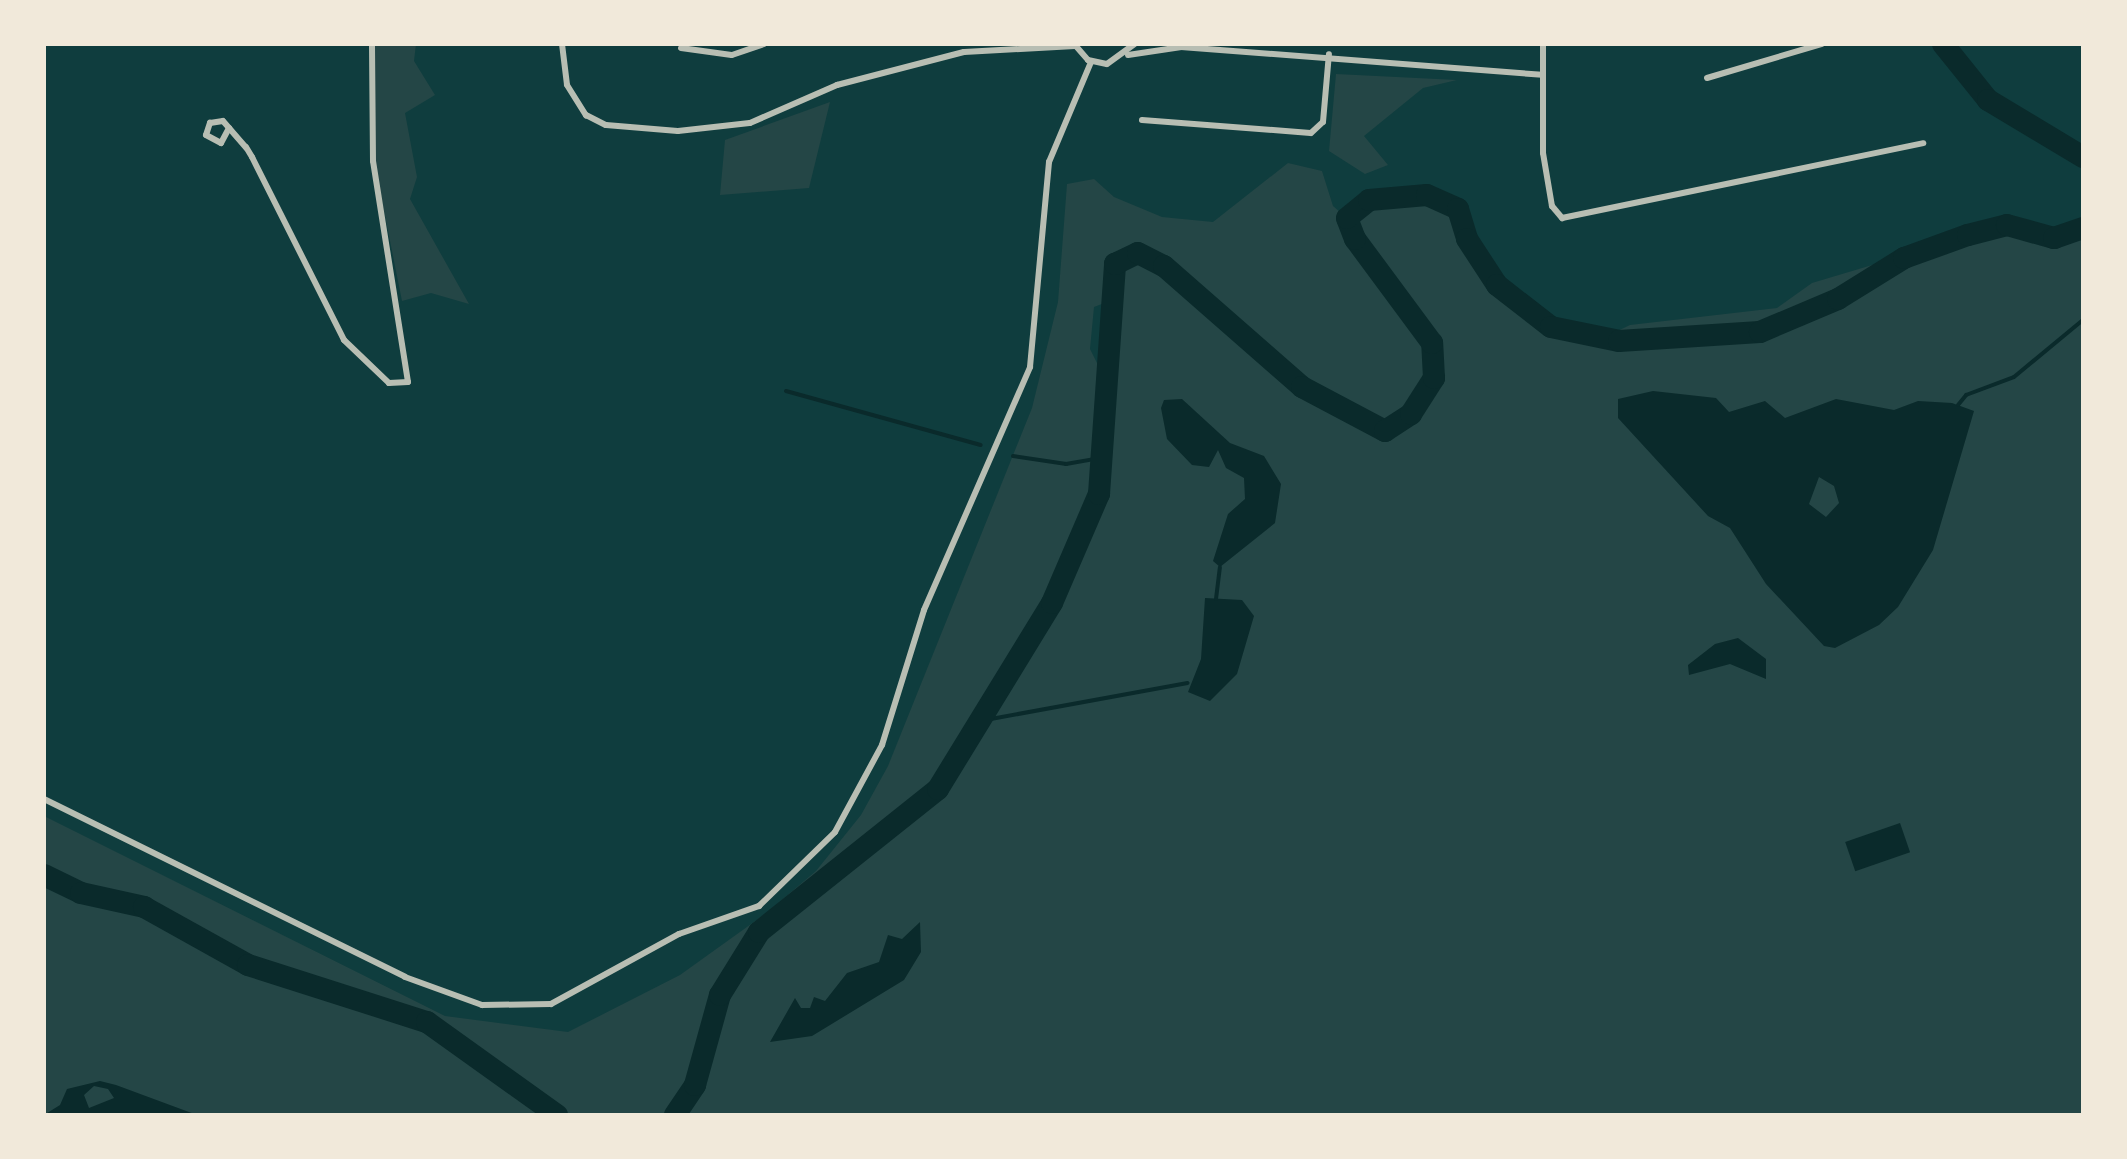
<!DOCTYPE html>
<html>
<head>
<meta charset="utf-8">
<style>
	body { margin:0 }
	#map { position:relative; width:2127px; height:1159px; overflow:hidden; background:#0f3d3e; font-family:"Fira Sans Condensed",sans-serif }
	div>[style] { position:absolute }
	.green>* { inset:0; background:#244646 }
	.water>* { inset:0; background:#0a2a2b; transform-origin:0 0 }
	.stream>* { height:4px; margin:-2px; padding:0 2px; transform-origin:2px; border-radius:2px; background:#0a2a2b }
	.river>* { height:22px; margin:-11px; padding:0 11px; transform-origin:11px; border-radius:11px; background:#0a2a2b }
	.minor>* { height:6px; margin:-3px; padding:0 3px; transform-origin:3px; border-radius:3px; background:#b8beb3 }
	span { translate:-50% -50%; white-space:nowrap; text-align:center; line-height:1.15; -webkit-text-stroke:6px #f1e9da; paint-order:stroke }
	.frame { position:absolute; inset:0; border:46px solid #f1e9da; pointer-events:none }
</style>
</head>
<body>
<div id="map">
	<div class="green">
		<i style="clip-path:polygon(374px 44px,416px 44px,414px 61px,435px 95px,405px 113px,417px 177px,410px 199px,469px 304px,431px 293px,402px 301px,374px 161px)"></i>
		<i style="clip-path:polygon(1336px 74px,1457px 80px,1423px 88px,1364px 136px,1388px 165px,1365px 174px,1329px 151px)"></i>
		<i style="clip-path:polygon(830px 102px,809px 188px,720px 195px,725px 140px)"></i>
		<i style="clip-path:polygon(evenodd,1288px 163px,1322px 171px,1333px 206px,1347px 218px,1369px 200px,1427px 195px,1458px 209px,1467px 239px,1497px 285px,1551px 327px,1603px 338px,1630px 325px,1777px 308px,1812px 283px,2006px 225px,2054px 238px,2083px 228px,2083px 1115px,44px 1115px,44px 875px,52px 878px,44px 870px,44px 816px,445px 1016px,568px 1032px,680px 975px,765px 914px,816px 871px,861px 815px,888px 766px,1032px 408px,1058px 302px,1067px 184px,1094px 179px,1114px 197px,1162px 217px,1213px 222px,1288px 163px,1107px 302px,1108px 385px,1090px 349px,1094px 307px,1107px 302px)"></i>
	</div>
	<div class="water">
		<i style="clip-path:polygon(evenodd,1653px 391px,1716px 398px,1729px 412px,1765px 401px,1785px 418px,1836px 399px,1894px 410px,1918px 401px,1952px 403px,1974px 411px,1933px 550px,1898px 607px,1879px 625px,1835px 648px,1824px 646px,1766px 584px,1730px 528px,1708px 516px,1618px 418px,1618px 399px,1653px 391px,1819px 477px,1834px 486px,1839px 503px,1826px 517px,1809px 504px,1819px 477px)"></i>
		<i style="clip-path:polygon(1182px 399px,1230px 443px,1264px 456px,1281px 484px,1275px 523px,1220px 567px,1213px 561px,1228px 514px,1245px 499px,1244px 478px,1226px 468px,1218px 450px,1209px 467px,1192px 465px,1167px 439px,1161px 408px,1164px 400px)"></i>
		<i style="clip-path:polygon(1205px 598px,1242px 600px,1254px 616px,1237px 674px,1210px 701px,1188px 692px,1201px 659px)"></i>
		<i style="clip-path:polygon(1738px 638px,1766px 659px,1766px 679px,1730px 664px,1689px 675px,1688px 665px,1715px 644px)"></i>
		<i style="left:1900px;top:823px;width:31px;height:58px;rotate:71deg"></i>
		<i style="clip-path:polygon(920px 922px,921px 952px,904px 980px,812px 1036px,770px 1042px,795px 998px,801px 1008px,810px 1008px,814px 997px,825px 1001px,847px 973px,879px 962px,888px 935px,902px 939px)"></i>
		<i style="clip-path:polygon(evenodd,100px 1081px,116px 1085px,197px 1115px,44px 1115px,60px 1105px,67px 1089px,100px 1081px,94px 1086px,108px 1089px,114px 1098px,89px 1108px,84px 1095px,94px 1086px)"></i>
	</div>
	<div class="stream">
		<i style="left:786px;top:391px;width:202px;rotate:15.5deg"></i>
		<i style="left:1958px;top:405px;width:13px;rotate:-51deg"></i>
		<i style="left:1966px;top:395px;width:51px;rotate:-20.6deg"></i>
		<i style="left:2014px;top:377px;width:89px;rotate:-39.6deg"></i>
		<i style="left:1013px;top:456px;width:54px;rotate:8.6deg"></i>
		<i style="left:1066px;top:464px;width:34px;rotate:-10deg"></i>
		<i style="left:1216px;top:599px;width:32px;rotate:-83deg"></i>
		<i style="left:980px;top:721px;width:211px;rotate:-10.4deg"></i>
	</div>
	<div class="river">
		<i style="left:1943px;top:44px;width:72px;rotate:51.2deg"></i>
		<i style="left:1988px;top:100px;width:111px;rotate:31deg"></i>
		<i style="left:44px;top:875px;width:41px;rotate:25.9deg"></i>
		<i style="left:81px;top:893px;width:65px;rotate:12.5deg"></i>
		<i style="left:144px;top:907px;width:119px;rotate:29.1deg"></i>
		<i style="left:248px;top:965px;width:188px;rotate:17.7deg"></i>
		<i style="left:427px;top:1022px;width:160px;rotate:35.6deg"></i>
		<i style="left:675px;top:1115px;width:36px;rotate:-56deg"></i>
		<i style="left:695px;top:1085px;width:93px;rotate:-74.5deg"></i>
		<i style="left:720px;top:995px;width:74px;rotate:-58.2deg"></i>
		<i style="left:759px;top:932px;width:229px;rotate:-38.6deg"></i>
		<i style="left:938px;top:789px;width:218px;rotate:-58.5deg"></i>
		<i style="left:1052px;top:603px;width:119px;rotate:-66.7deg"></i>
		<i style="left:1099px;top:494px;width:231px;rotate:-86deg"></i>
		<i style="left:1115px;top:264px;width:25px;rotate:-26deg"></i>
		<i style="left:1138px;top:253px;width:29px;rotate:27deg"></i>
		<i style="left:1164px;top:266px;width:184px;rotate:41.2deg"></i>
		<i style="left:1302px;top:387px;width:94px;rotate:27.9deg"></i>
		<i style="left:1385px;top:431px;width:31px;rotate:-33deg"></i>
		<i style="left:1411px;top:414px;width:43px;rotate:-57.4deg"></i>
		<i style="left:1434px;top:378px;width:35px;rotate:-93deg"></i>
		<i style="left:1432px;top:343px;width:129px;rotate:-126.5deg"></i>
		<i style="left:1355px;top:239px;width:22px;rotate:-111deg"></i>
		<i style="left:1347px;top:218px;width:28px;rotate:-39deg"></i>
		<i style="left:1369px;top:200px;width:58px;rotate:-4.9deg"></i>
		<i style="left:1427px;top:195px;width:34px;rotate:24deg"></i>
		<i style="left:1458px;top:209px;width:31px;rotate:73deg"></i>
		<i style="left:1467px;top:239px;width:55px;rotate:56.9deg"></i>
		<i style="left:1497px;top:285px;width:68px;rotate:37.9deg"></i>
		<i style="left:1551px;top:327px;width:69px;rotate:11.6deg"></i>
		<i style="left:1619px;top:341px;width:141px;rotate:-3.7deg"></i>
		<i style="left:1760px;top:332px;width:85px;rotate:-22.9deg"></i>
		<i style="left:1838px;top:299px;width:78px;rotate:-31.8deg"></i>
		<i style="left:1904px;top:258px;width:68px;rotate:-19.8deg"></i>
		<i style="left:1968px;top:235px;width:40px;rotate:-14.4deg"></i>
		<i style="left:2007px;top:225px;width:49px;rotate:15.5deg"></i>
		<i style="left:2054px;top:238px;width:31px;rotate:-19deg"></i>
	</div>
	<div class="minor">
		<i style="left:562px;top:44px;width:41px;rotate:83deg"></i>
		<i style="left:567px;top:85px;width:36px;rotate:58deg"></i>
		<i style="left:586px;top:115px;width:22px;rotate:27deg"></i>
		<i style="left:606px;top:125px;width:72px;rotate:4.8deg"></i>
		<i style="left:678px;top:131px;width:72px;rotate:-6.3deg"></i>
		<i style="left:750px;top:123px;width:95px;rotate:-23.6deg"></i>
		<i style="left:837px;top:85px;width:131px;rotate:-14.6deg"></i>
		<i style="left:964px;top:52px;width:111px;rotate:-3.1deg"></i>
		<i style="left:1543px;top:44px;width:109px;rotate:90deg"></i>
		<i style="left:1543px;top:153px;width:54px;rotate:80.4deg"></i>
		<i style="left:1552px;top:206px;width:16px;rotate:50deg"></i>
		<i style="left:1562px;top:218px;width:369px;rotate:-11.7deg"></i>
		<i style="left:1075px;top:45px;width:20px;rotate:49deg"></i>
		<i style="left:1088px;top:60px;width:19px;rotate:12deg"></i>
		<i style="left:1107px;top:64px;width:34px;rotate:-36deg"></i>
		<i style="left:681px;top:48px;width:51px;rotate:7.8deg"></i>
		<i style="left:732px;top:55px;width:34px;rotate:-19deg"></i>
		<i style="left:1128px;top:55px;width:54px;rotate:-8.6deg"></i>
		<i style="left:1181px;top:47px;width:362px;rotate:4.4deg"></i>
		<i style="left:1707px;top:78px;width:120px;rotate:-16.5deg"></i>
		<i style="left:1142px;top:120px;width:169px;rotate:4.4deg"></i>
		<i style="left:1311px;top:133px;width:16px;rotate:-43deg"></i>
		<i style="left:1323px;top:122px;width:68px;rotate:-85deg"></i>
		<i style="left:229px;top:128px;width:17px;rotate:118deg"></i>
		<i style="left:221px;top:143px;width:17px;rotate:-152deg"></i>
		<i style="left:206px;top:135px;width:13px;rotate:-72deg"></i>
		<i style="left:210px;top:123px;width:13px;rotate:-9deg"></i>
		<i style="left:223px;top:121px;width:35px;rotate:49deg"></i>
		<i style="left:246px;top:147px;width:12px;rotate:59deg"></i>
		<i style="left:252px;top:157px;width:205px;rotate:63.3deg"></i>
		<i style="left:344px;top:340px;width:62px;rotate:43.7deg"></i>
		<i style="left:389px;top:383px;width:19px;rotate:-3deg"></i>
		<i style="left:408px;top:382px;width:224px;rotate:-99deg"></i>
		<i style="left:373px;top:161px;width:117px;rotate:-90.5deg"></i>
		<i style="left:44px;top:799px;width:402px;rotate:26.2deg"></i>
		<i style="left:405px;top:977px;width:82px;rotate:20deg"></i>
		<i style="left:482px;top:1005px;width:69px;rotate:-0.8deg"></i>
		<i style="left:551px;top:1004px;width:146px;rotate:-28.7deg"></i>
		<i style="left:679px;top:934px;width:85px;rotate:-19.3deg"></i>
		<i style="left:759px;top:906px;width:106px;rotate:-44.2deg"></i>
		<i style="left:835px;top:832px;width:99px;rotate:-61.6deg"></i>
		<i style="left:882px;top:745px;width:141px;rotate:-72.7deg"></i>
		<i style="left:924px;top:610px;width:265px;rotate:-66.4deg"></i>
		<i style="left:1030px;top:367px;width:206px;rotate:-84.7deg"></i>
		<i style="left:1049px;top:162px;width:108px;rotate:-67.2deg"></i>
	</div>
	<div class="frame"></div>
</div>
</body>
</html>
